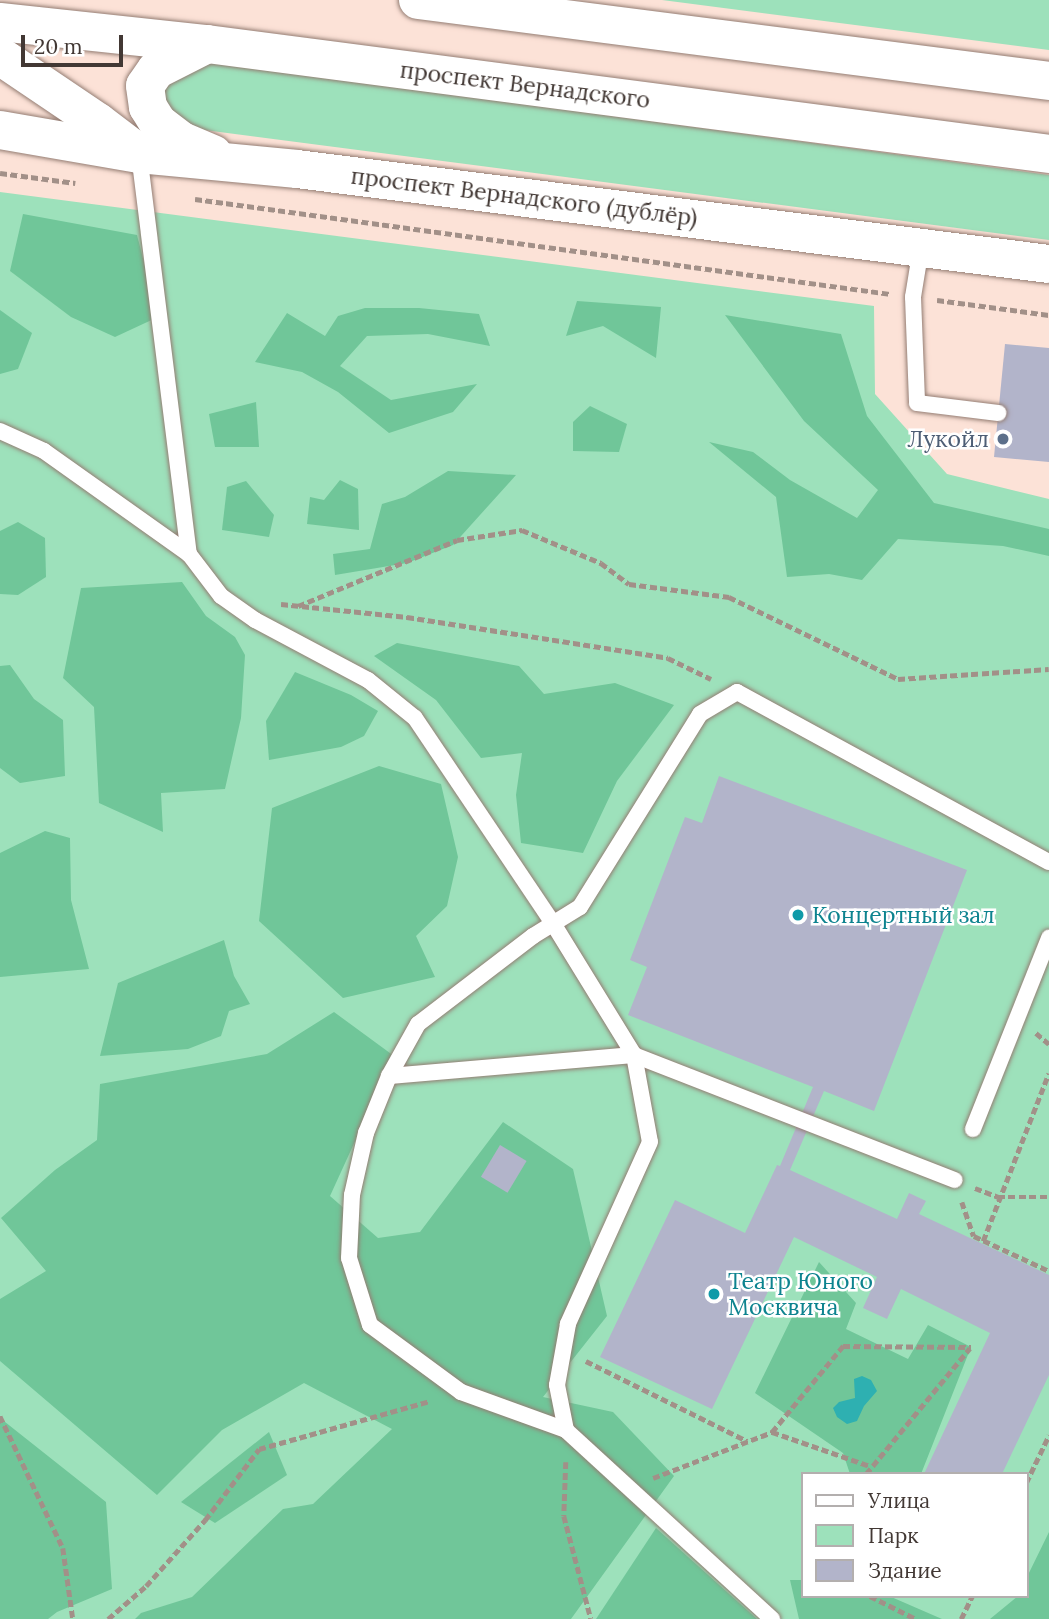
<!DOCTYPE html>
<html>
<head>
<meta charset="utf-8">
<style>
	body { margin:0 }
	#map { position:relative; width:1049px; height:1619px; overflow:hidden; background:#fce2d7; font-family:Lora,serif }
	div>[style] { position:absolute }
	.green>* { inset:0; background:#9de1bb }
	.forest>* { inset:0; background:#70c699 }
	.water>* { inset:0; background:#2eb0b1 }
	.building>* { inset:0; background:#b2b4ca; transform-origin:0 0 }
	.path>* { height:4.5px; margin-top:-2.25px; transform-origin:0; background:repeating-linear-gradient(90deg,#a29088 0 7px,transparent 0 10.5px) }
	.roads { filter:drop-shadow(0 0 2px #947d73) drop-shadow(0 0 2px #947d73) }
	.service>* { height:16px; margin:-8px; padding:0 8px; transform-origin:8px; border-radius:8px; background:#fff }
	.secondary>* { height:38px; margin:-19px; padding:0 19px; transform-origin:19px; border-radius:19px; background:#fff }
	.primary>* { height:38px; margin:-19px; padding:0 19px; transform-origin:19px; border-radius:19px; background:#fff }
	.dots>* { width:19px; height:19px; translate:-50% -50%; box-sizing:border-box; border:4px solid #fff; border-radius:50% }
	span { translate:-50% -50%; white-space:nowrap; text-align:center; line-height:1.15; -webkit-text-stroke:5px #fff; paint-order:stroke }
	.street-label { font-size:23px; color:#423834 }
	.service-label { font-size:23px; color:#4e5e75 }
	.right { translate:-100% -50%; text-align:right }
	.culture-label { font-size:23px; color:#0d838f }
	.left { translate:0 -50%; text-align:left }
	.legend { position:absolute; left:801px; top:1472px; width:228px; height:126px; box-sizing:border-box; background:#fff; border:2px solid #b3afae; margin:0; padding:9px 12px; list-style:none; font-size:21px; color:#423834 }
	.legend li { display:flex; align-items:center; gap:14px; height:35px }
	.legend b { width:35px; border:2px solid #b3afae }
	.scale { position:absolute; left:21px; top:35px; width:102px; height:32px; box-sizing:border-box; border:4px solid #423834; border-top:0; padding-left:9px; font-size:21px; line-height:24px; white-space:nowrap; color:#423834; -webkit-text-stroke:5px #fff; paint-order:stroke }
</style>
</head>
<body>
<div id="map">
	<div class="green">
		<i style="clip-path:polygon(662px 0,1049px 0,1049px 50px)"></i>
		<i style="clip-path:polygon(205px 61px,1049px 175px,1049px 240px,189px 128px,165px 105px,164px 90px,170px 72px)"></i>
		<i style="clip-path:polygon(evenodd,0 192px,874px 306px,875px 394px,947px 474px,1049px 499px,1049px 1619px,0 1619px,0 192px,802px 1474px,1026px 1474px,1026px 1596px,802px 1596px,802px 1474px)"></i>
	</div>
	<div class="forest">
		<i style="clip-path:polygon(23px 214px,137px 235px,158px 317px,115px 337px,71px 317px,10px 271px)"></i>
		<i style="clip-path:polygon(577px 301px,661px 307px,656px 358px,603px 326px,566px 336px)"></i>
		<i style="clip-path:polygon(365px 308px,419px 308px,479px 314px,490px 346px,428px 334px,367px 336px,340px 366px,391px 400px,477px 384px,453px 412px,389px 433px,338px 392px,302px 372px,255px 362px,287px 313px,325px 336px,338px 316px)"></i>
		<i style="clip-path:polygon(0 310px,32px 333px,18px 369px,0 374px)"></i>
		<i style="clip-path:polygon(725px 315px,841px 334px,867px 416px,934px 503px,1049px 529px,1049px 556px,1003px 546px,898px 539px,862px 580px,829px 574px,787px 577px,776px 497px,709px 442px,753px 452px,790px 480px,857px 518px,878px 490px,804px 421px)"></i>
		<i style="clip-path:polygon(256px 402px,259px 447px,215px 447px,209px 414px)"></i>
		<i style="clip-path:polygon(590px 406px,627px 424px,619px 452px,573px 451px,573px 422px)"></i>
		<i style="clip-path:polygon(448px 471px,516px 475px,453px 545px,407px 563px,335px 575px,333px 554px,370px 549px,382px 504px,405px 497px)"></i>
		<i style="clip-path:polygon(340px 480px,358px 489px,359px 530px,307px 524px,310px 497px,324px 500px)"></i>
		<i style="clip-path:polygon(246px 481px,274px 515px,269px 537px,222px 530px,227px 487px)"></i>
		<i style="clip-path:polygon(18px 522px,45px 538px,46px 577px,18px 595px,0 594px,0 531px)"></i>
		<i style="clip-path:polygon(182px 582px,206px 616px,235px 637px,245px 655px,241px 718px,225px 789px,161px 793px,163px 832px,99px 803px,94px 707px,63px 678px,81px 588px)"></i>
		<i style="clip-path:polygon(397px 643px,519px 666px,544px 694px,615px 683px,674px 705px,617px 781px,583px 853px,521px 843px,516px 795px,522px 753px,481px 758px,436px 700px,374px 656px)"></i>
		<i style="clip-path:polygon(10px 665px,34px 699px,63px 720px,65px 776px,20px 783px,0 768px,0 666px)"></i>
		<i style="clip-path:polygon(295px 672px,351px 695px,378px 711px,364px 736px,341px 747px,269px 760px,266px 721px)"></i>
		<i style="clip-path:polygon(379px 766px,441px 784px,458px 857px,447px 906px,416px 936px,435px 977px,343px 998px,259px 921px,272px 808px)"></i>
		<i style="clip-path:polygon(45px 831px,70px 838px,71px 900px,89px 969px,0 977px,0 853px)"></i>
		<i style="clip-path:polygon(224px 940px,234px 976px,250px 1004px,229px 1011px,221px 1036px,188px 1049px,100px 1056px,118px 983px)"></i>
		<i style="clip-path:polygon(334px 1012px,394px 1056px,330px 1196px,378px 1238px,420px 1232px,503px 1122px,573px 1169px,607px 1316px,543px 1397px,613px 1412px,674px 1476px,571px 1619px,135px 1619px,141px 1613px,192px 1597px,283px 1509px,313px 1504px,392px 1429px,304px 1383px,222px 1430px,157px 1495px,0 1361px,0 1299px,46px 1271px,1px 1218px,55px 1170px,97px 1140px,100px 1084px,267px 1054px)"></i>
		<i style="clip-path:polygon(819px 1262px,856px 1303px,846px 1329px,908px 1359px,928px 1325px,971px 1347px,921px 1474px,850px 1474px,843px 1453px,755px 1393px)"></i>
		<i style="clip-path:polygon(0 1418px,106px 1502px,112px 1589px,57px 1612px,48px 1619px,0 1619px)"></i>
		<i style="clip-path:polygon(269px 1432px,287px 1475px,215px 1523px,181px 1502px)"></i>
		<i style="clip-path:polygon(656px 1528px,757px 1619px,596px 1619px)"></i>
		<i style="clip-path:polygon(1049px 1532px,1049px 1619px,990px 1619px,1018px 1596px,1026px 1596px,1026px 1579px)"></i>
		<i style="clip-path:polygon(790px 1580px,802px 1580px,802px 1596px,889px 1596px,942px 1619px,799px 1619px)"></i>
	</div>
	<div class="water">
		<i style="clip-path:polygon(862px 1376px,871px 1380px,877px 1391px,864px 1406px,857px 1421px,847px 1424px,837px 1417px,833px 1408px,839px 1402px,855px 1398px,854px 1379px)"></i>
	</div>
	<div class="building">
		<i style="clip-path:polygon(1005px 344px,1049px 348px,1049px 462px,994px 457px)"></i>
		<i style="clip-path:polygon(719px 776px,967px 870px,874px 1111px,824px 1091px,790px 1170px,897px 1219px,909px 1193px,926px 1201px,919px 1214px,1049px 1275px,1049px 1375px,1002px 1474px,924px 1474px,990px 1333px,901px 1289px,887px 1319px,863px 1308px,877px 1277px,794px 1237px,712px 1409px,600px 1357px,675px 1200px,745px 1233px,777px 1165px,780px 1166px,813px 1087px,628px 1015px,647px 967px,630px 960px,685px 817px,702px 823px)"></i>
		<i style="left:500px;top:1145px;width:31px;height:37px;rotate:31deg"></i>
	</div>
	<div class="path">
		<i style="left:0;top:173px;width:76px;rotate:7.6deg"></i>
		<i style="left:195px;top:199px;width:701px;rotate:7.78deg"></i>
		<i style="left:937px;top:300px;width:113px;rotate:7.6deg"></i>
		<i style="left:281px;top:604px;width:127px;rotate:5.9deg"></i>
		<i style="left:407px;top:617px;width:264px;rotate:8.9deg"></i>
		<i style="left:668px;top:658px;width:48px;rotate:26deg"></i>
		<i style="left:298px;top:606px;width:172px;rotate:-22.5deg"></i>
		<i style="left:457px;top:540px;width:66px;rotate:-8.7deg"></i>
		<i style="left:522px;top:530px;width:86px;rotate:22.7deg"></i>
		<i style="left:601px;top:563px;width:35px;rotate:37deg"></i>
		<i style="left:629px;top:584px;width:101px;rotate:7.4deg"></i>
		<i style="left:729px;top:597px;width:188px;rotate:25.9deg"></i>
		<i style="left:898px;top:679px;width:151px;rotate:-3.8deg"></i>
		<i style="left:1036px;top:1033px;width:17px;rotate:40deg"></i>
		<i style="left:975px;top:1188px;width:25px;rotate:21deg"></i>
		<i style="left:998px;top:1197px;width:51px"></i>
		<i style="left:962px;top:1202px;width:36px;rotate:71deg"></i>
		<i style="left:974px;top:1236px;width:83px;rotate:25deg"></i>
		<i style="left:983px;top:1241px;width:180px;rotate:-68.6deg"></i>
		<i style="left:586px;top:1361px;width:180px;rotate:26.4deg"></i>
		<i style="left:0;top:1416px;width:146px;rotate:64.5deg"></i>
		<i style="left:63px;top:1548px;width:72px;rotate:82deg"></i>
		<i style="left:772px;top:1432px;width:112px;rotate:-50.5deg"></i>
		<i style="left:843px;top:1346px;width:128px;rotate:0.4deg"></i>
		<i style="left:566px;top:1462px;width:54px;rotate:92.1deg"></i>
		<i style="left:564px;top:1516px;width:106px;rotate:75.3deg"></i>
		<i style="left:866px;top:1474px;width:163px;rotate:-50.5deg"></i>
		<i style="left:653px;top:1478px;width:128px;rotate:-21.1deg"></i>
		<i style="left:772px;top:1432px;width:104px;rotate:19.1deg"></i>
		<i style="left:1026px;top:1483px;width:53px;rotate:-64.4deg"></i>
		<i style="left:870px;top:1596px;width:51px;rotate:26.6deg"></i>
		<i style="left:108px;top:1619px;width:50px;rotate:-41deg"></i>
		<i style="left:146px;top:1586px;width:89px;rotate:-48.2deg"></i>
		<i style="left:205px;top:1520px;width:89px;rotate:-52.7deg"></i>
		<i style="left:259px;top:1449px;width:178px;rotate:-15.7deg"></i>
		<i style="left:961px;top:1619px;width:25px;rotate:-64deg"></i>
	</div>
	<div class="roads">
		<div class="service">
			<i style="left:139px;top:154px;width:403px;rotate:82.9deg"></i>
			<i style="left:921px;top:248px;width:50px;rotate:99.3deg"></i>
			<i style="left:913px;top:297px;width:106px;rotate:87.8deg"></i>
			<i style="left:917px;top:403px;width:82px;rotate:7deg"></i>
			<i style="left:0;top:431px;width:48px;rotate:24.4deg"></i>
			<i style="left:44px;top:451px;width:178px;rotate:35.4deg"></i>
			<i style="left:189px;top:554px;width:53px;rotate:52.7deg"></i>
			<i style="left:221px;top:596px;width:42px;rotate:35.2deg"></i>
			<i style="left:255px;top:620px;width:128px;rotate:28deg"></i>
			<i style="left:368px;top:680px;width:60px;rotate:39deg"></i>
			<i style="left:415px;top:718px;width:249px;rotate:56.1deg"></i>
			<i style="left:554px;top:925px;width:153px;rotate:58.4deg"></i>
			<i style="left:634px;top:1055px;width:88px;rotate:79.6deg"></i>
			<i style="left:650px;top:1142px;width:200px;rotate:114.3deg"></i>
			<i style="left:568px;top:1324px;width:62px;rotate:100.2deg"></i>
			<i style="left:557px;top:1385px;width:46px;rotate:78.7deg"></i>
			<i style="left:389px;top:1076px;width:246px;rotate:-4.9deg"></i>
			<i style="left:634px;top:1055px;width:344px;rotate:21.3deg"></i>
			<i style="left:973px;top:1129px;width:206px;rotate:-68.3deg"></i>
			<i style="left:772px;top:1619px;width:280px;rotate:-137.5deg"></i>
			<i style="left:566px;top:1430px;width:112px;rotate:-160.1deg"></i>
			<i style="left:461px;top:1392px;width:113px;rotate:-143.6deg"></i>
			<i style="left:370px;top:1325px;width:70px;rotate:-107.4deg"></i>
			<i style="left:349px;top:1258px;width:63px;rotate:-87.3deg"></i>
			<i style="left:352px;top:1195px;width:64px;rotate:-77.3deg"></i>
			<i style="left:366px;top:1133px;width:61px;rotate:-68deg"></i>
			<i style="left:389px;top:1076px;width:60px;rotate:-60.9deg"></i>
			<i style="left:418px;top:1024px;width:145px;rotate:-37.4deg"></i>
			<i style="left:533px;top:936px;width:55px;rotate:-31.7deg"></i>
			<i style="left:580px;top:907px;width:227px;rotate:-58.1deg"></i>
			<i style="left:700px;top:714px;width:43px;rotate:-30.7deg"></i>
			<i style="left:737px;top:692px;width:355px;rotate:28.6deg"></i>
		</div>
		<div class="secondary">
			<i style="left:207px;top:44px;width:57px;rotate:153deg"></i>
			<i style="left:156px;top:70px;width:19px;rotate:125deg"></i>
			<i style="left:145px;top:86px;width:21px;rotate:82deg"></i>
			<i style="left:148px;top:107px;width:19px;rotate:58deg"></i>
			<i style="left:158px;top:123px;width:30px;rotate:37deg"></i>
			<i style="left:182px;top:141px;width:34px;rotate:23deg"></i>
			<i style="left:0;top:56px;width:118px;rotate:34deg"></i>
			<i style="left:98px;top:122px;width:48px;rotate:37.3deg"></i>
			<i style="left:0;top:130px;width:141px;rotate:9.8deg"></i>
			<i style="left:139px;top:154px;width:159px;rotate:5.4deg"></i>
			<i style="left:297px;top:169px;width:758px;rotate:7.2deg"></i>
		</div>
		<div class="primary">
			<i style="left:418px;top:0;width:636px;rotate:7.31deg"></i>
			<i style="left:0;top:22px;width:208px;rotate:6.1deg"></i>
			<i style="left:207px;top:44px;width:849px;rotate:7.44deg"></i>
		</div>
	</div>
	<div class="dots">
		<i style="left:1003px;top:439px;background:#5c6f8a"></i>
		<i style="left:798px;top:915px;background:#0f9aa8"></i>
		<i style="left:714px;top:1294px;background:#0f9aa8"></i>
	</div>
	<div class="street-label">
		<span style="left:525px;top:85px;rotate:7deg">проспект Вернадского</span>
		<span style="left:524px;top:197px;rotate:7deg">проспект Вернадского (дублёр)</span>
	</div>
	<div class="service-label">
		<span class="right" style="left:989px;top:439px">Лукойл</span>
	</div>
	<div class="culture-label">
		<span class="left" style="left:812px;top:915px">Концертный зал</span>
		<span class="left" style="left:728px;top:1294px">Театр Юного<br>Москвича</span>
	</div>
	<ul class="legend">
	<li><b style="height:9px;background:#fff"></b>Улица</li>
	<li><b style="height:19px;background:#9de1bb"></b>Парк</li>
	<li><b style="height:19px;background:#b2b4ca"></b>Здание</li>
	</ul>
	<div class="scale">20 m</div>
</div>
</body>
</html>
